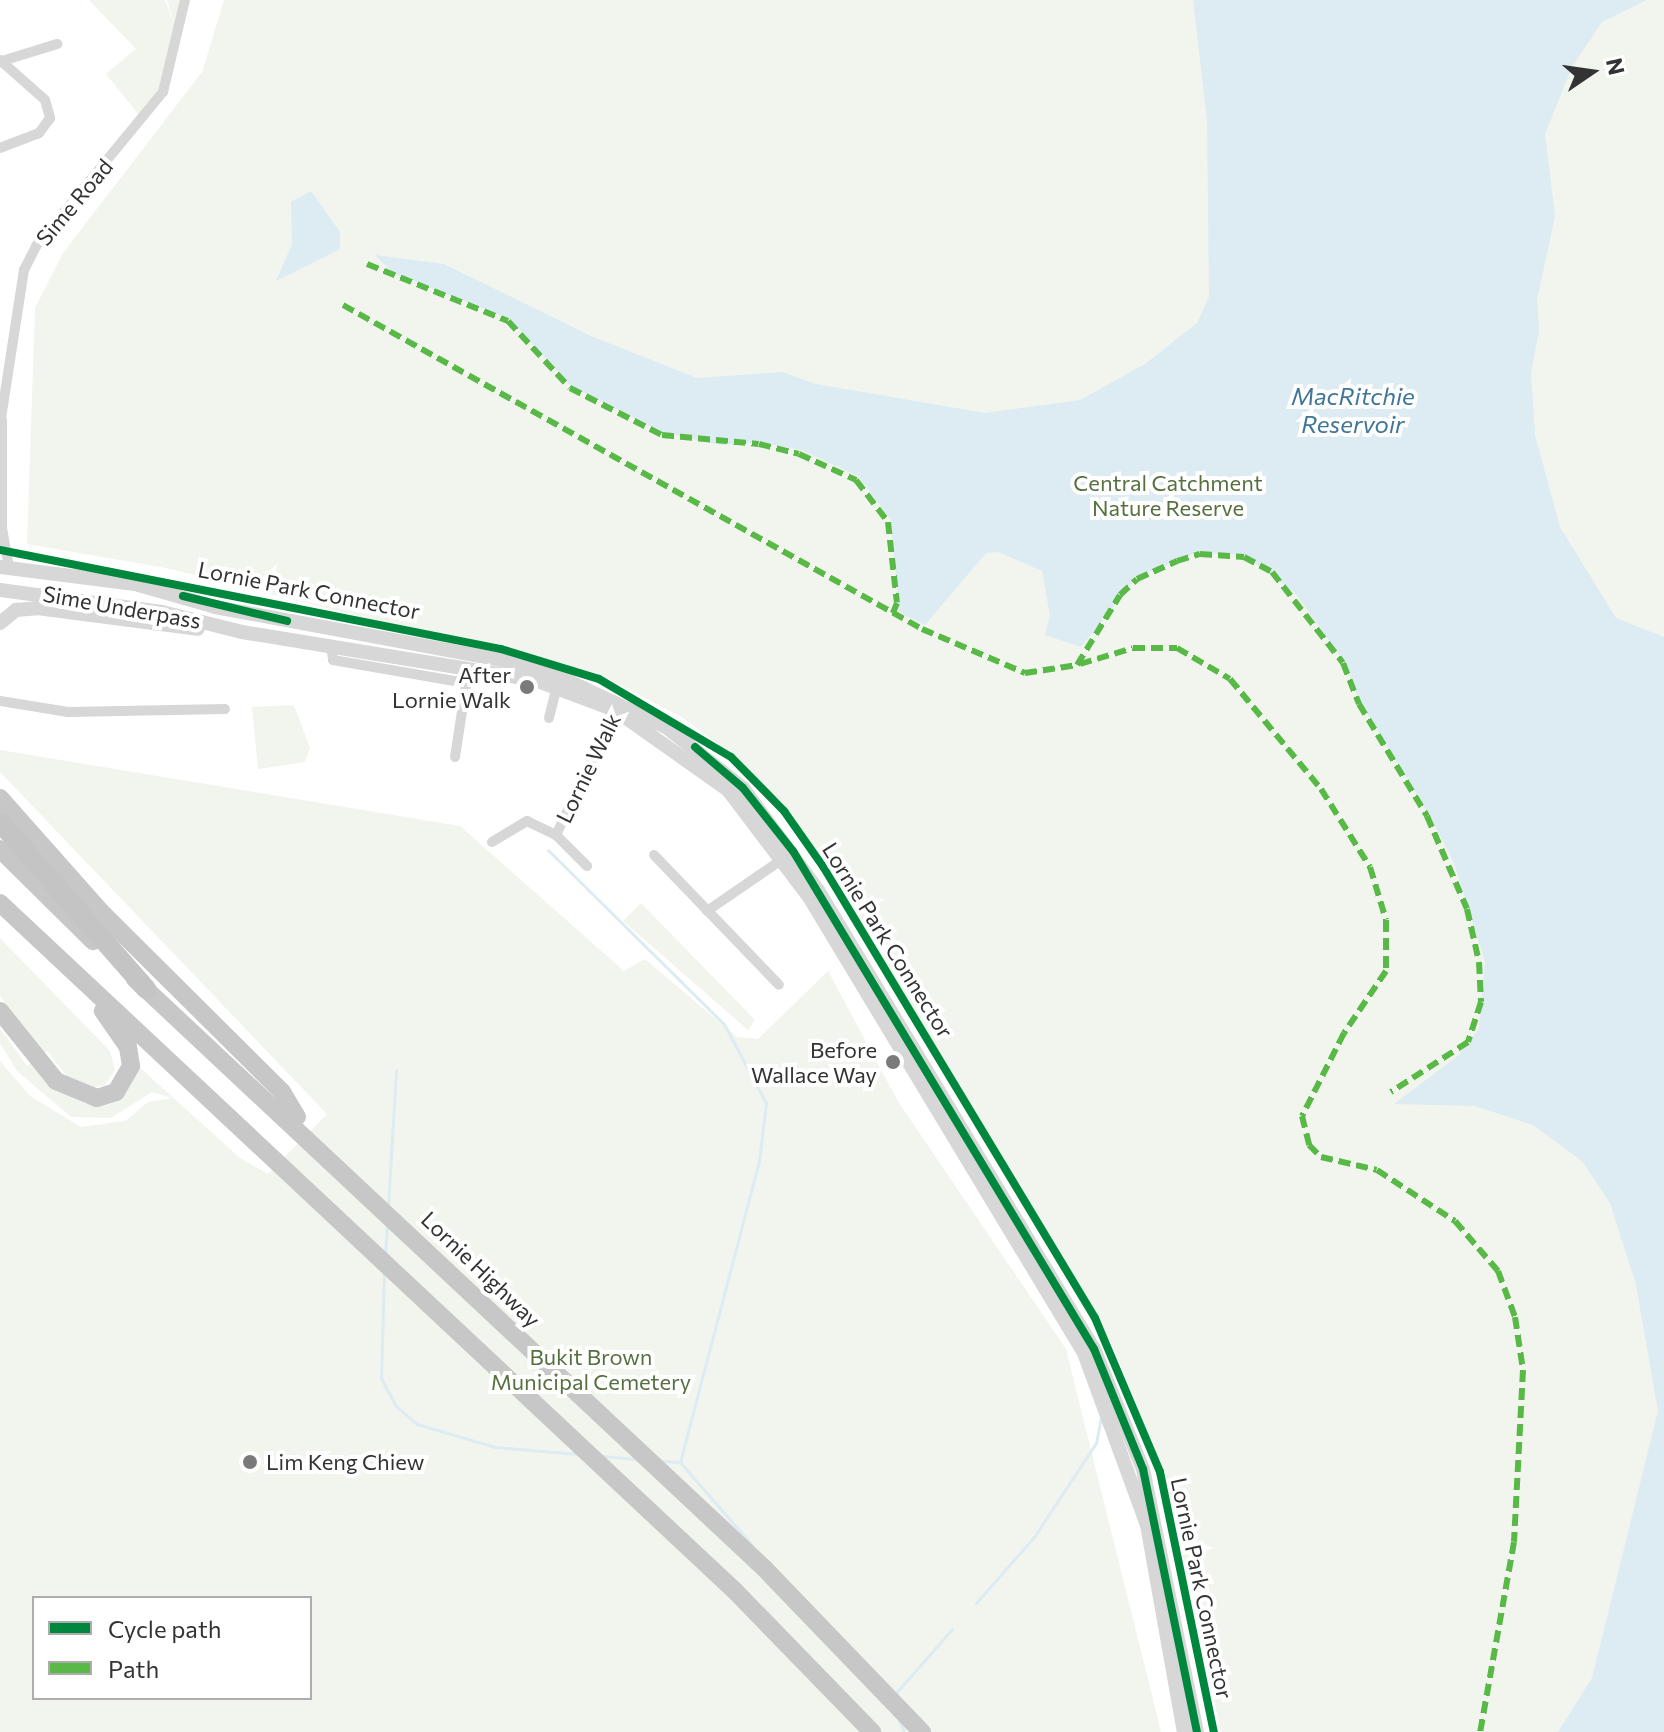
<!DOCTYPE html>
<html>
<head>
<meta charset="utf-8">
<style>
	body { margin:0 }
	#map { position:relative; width:1664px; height:1732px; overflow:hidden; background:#fff; font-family:Commissioner,sans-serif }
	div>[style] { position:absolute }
	.green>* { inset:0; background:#f1f5ed }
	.water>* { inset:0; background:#ddebf3 }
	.stream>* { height:3px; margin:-1.5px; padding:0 1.5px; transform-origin:1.5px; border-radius:1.5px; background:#ddebf3 }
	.minor>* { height:10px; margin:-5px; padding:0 5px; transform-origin:5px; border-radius:5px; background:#d7d7d7 }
	.tertiary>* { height:14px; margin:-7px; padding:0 7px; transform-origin:7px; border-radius:7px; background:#d7d7d7 }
	.trunk>* { height:18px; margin:-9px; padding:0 9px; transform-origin:9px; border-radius:9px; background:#c7c7c7 }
	.motorway>* { height:20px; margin:-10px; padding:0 10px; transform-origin:10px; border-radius:10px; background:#c4c4c4 }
	.quiet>* { height:6px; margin-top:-3px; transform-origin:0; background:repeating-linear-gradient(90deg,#58b947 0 12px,transparent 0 18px) }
	.cycleway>* { height:8px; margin:-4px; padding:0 4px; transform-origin:4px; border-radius:4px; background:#00873e }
	.dots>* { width:22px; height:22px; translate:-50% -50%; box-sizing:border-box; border:4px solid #fff; border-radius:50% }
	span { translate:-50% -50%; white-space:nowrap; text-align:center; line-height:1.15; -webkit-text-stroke:8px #fff; paint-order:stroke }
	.street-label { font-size:22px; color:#333 }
	.park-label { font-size:22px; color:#56703f }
	.poi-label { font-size:22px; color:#333 }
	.right { translate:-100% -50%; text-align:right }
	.left { translate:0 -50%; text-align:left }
	.water-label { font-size:24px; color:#3f7597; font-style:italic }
	.legend { position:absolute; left:32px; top:1596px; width:280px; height:104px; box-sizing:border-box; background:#fff; border:2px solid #adadad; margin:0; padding:10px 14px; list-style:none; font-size:24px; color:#333 }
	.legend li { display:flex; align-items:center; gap:16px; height:40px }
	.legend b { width:40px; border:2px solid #adadad }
	.north { position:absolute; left:1552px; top:32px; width:80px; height:80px; -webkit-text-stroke:6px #fff; paint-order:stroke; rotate:77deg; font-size:22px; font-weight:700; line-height:32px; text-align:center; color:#333 }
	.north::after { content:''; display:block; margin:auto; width:28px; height:36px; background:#333; clip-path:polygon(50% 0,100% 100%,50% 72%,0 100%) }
</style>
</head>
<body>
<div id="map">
	<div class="green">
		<i style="clip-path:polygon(89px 0,165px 0,173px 21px,167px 0,180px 0,159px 89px,140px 116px,106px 74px,136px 49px)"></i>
		<i style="clip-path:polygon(224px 0,1664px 0,1664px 1732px,1221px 1732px,1167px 1483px,1114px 1348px,796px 821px,740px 761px,683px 718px,609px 679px,166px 568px,27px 544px,35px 308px,63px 253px,202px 72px)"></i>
		<i style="clip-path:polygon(294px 705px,310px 748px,305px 762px,258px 769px,252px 707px)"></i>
		<i style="clip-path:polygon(evenodd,0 750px,460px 826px,624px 971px,645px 959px,737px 1037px,758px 1039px,828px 971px,899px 1103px,1066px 1349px,1161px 1732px,0 1732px,0 1061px,30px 1096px,81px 1127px,125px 1121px,148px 1102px,172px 1098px,152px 1092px,111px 1118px,71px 1117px,17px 1071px,0 1043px,0 1028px,27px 1066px,32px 1063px,65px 1094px,86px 1104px,96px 1105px,136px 1064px,240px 1158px,268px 1174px,327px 1114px,0 772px,0 750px,34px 1598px,310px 1598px,310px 1698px,34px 1698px,34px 1598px)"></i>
		<i style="clip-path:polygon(641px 903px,755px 1020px,748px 1030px,623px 921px)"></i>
		<i style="clip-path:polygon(0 938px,110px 1051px,115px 1070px,105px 1085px,90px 1088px,69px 1079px,47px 1051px,42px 1054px,0 996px)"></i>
	</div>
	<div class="water">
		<i style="clip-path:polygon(1193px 0,1647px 0,1602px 22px,1572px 67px,1545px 134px,1555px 216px,1537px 300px,1539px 331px,1531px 373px,1535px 435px,1560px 527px,1616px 618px,1664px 637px,1664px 1732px,1558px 1732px,1592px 1678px,1658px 1411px,1636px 1285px,1610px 1203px,1582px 1161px,1533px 1125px,1475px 1106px,1394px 1104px,1459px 1055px,1479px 1029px,1485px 962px,1454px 863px,1429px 814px,1360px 702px,1344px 662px,1296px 594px,1244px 555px,1199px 552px,1137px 577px,1081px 647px,1045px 635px,1050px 615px,1042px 571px,998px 552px,986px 553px,925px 625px,899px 612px,891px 520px,858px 476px,801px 450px,760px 442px,721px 445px,661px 432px,571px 386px,510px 319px,393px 273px,375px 255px,444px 264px,591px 336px,697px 378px,782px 372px,816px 384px,985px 413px,1080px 400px,1145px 364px,1197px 323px,1209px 297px,1207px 120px)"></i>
		<i style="clip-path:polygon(311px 191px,340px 232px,340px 249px,276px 281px,292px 244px,291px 202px)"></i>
	</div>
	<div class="stream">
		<i style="left:548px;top:850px;width:247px;rotate:44.7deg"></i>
		<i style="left:724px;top:1024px;width:89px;rotate:62deg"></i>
		<i style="left:766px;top:1103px;width:58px;rotate:96.9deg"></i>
		<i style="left:759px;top:1161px;width:311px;rotate:104.7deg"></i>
		<i style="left:388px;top:1206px;width:136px;rotate:-86.6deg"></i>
		<i style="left:385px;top:1254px;width:28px;rotate:-86deg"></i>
		<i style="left:384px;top:1273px;width:105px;rotate:91.6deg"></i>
		<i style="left:381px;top:1378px;width:32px;rotate:62deg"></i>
		<i style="left:396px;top:1406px;width:28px;rotate:41deg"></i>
		<i style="left:417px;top:1424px;width:81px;rotate:16.4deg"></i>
		<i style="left:495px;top:1447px;width:83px;rotate:4.8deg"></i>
		<i style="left:602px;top:1456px;width:36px;rotate:5deg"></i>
		<i style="left:661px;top:1461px;width:19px;rotate:3deg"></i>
		<i style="left:680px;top:1462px;width:110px;rotate:49.1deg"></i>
		<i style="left:976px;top:1603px;width:88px;rotate:-48.7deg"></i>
		<i style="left:1034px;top:1537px;width:113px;rotate:-56.6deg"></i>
		<i style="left:1096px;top:1443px;width:26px;rotate:-79deg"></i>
		<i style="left:894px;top:1695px;width:88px;rotate:-48.7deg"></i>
		<i style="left:899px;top:1720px;width:13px;rotate:67deg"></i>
	</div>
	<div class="minor">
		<i style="left:0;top:60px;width:60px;rotate:41.6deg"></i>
		<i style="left:45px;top:100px;width:19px;rotate:74deg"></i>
		<i style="left:50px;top:118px;width:19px;rotate:126deg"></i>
		<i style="left:39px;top:133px;width:42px;rotate:159deg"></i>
		<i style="left:2px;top:61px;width:58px;rotate:-17.2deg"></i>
		<i style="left:2px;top:420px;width:108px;rotate:90deg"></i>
		<i style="left:2px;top:528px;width:40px;rotate:80deg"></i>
		<i style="left:0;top:425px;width:157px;rotate:-81.2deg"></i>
		<i style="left:24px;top:270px;width:27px;rotate:-63deg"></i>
		<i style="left:36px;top:246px;width:200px;rotate:-50.5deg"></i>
		<i style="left:163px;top:92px;width:95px;rotate:-76.6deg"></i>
		<i style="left:331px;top:645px;width:15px;rotate:82deg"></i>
		<i style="left:333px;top:660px;width:135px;rotate:9.8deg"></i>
		<i style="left:0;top:701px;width:69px;rotate:9.2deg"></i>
		<i style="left:68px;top:712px;width:157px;rotate:-1.1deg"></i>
		<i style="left:549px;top:718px;width:34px;rotate:-76deg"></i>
		<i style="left:455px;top:757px;width:79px;rotate:-81.3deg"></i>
		<i style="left:556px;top:835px;width:142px;rotate:-64.5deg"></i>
		<i style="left:492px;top:842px;width:41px;rotate:-31deg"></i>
		<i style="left:527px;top:821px;width:32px;rotate:26deg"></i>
		<i style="left:556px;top:835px;width:44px;rotate:45deg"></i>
		<i style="left:654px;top:855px;width:180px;rotate:46.1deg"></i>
		<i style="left:707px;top:911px;width:93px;rotate:-34.5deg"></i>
	</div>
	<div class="tertiary">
		<i style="left:0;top:567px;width:136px;rotate:7.2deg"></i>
		<i style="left:135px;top:584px;width:83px;rotate:16deg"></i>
		<i style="left:215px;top:607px;width:330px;rotate:10.5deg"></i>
		<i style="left:539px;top:667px;width:140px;rotate:25.3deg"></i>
		<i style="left:666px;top:727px;width:98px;rotate:38.4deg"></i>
		<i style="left:743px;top:788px;width:127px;rotate:53.7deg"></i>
		<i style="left:818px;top:890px;width:536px;rotate:58.98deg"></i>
		<i style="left:1094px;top:1349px;width:130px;rotate:67.8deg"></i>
		<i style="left:1143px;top:1469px;width:268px;rotate:78.4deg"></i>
		<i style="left:0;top:590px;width:163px;rotate:7.7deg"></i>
		<i style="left:162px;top:612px;width:82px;rotate:14deg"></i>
		<i style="left:242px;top:632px;width:297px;rotate:9.3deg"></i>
		<i style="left:535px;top:680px;width:85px;rotate:20.6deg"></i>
		<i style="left:615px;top:710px;width:138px;rotate:35.3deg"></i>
		<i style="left:728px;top:790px;width:134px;rotate:52.9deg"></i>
		<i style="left:809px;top:897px;width:533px;rotate:58.91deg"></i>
		<i style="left:1084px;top:1353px;width:183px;rotate:69.9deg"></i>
		<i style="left:1147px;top:1525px;width:210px;rotate:79.9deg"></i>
		<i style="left:0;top:623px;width:21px;rotate:-39deg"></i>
		<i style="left:16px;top:610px;width:21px;rotate:-5deg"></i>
		<i style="left:37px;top:608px;width:162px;rotate:7.4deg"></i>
	</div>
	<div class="trunk">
		<i style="left:0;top:798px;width:157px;rotate:48.4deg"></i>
		<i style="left:104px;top:915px;width:251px;rotate:44.8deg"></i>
		<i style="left:282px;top:1092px;width:29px;rotate:59deg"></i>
		<i style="left:0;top:849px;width:131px;rotate:44.7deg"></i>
		<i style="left:0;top:903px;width:1007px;rotate:43.11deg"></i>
		<i style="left:735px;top:1591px;width:197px;rotate:45.8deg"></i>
		<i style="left:135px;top:979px;width:862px;rotate:43.12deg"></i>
		<i style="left:764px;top:1568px;width:228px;rotate:46.1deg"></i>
		<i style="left:0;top:1011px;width:90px;rotate:51.3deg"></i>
		<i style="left:56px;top:1081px;width:44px;rotate:22.5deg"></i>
		<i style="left:97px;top:1098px;width:20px;rotate:-18deg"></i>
		<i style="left:116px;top:1092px;width:30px;rotate:-60deg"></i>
		<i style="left:131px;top:1066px;width:19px;rotate:-99deg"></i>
		<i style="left:128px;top:1047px;width:44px;rotate:-124.8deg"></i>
	</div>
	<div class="motorway">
		<i style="left:0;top:822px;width:222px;rotate:48.8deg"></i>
	</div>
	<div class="quiet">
		<i style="left:367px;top:264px;width:152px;rotate:22deg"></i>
		<i style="left:508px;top:321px;width:91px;rotate:47.2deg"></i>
		<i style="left:570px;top:388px;width:103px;rotate:27.1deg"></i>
		<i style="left:662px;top:435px;width:97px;rotate:5.3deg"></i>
		<i style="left:759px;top:444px;width:41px;rotate:14deg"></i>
		<i style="left:799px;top:454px;width:63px;rotate:24.5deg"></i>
		<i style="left:856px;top:480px;width:53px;rotate:52.7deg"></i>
		<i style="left:888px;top:522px;width:81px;rotate:83.7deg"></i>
		<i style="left:897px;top:603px;width:11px;rotate:112deg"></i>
		<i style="left:343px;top:305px;width:663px;rotate:29.23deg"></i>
		<i style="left:922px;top:629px;width:112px;rotate:23.1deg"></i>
		<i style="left:1025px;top:673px;width:53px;rotate:-8.7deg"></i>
		<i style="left:1077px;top:665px;width:82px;rotate:-58.4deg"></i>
		<i style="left:1120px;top:595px;width:23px;rotate:-43deg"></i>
		<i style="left:1137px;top:579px;width:44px;rotate:-24.2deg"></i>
		<i style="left:1177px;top:561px;width:24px;rotate:-17deg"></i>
		<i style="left:1200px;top:554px;width:44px;rotate:3.9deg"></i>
		<i style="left:1244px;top:557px;width:32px;rotate:28deg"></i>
		<i style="left:1272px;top:572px;width:115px;rotate:52deg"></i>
		<i style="left:1343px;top:663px;width:44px;rotate:68.7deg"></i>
		<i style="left:1359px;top:704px;width:131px;rotate:58.7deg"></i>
		<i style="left:1427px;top:816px;width:101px;rotate:66.7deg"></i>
		<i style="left:1467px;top:909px;width:54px;rotate:77.2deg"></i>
		<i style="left:1479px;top:962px;width:40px;rotate:87.1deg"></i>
		<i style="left:1481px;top:1002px;width:42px;rotate:108deg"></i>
		<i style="left:1468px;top:1042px;width:92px;rotate:147deg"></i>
		<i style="left:1080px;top:664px;width:55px;rotate:-16.8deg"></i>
		<i style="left:1133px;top:648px;width:44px"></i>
		<i style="left:1177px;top:648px;width:61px;rotate:30.3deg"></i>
		<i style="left:1230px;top:679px;width:143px;rotate:50.4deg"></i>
		<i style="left:1321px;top:789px;width:92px;rotate:57.9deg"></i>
		<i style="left:1370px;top:867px;width:55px;rotate:73.2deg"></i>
		<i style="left:1386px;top:920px;width:51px;rotate:90deg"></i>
		<i style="left:1386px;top:971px;width:75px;rotate:124.1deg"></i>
		<i style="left:1344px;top:1033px;width:93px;rotate:116.8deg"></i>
		<i style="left:1302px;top:1116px;width:30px;rotate:76deg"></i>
		<i style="left:1309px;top:1145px;width:17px;rotate:45deg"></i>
		<i style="left:1321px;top:1157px;width:57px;rotate:13.1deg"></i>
		<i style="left:1377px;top:1170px;width:93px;rotate:33.2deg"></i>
		<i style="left:1455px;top:1221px;width:66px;rotate:49.3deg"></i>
		<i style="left:1498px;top:1271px;width:49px;rotate:69.7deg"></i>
		<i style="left:1515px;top:1317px;width:54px;rotate:81.4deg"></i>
		<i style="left:1523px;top:1370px;width:172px;rotate:93deg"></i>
		<i style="left:1514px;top:1542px;width:193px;rotate:100.1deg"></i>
	</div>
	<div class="cycleway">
		<i style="left:0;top:550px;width:511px;rotate:11.18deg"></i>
		<i style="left:501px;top:649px;width:102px;rotate:17deg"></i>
		<i style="left:599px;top:679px;width:153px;rotate:30.6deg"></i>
		<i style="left:731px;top:757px;width:76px;rotate:45.5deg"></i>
		<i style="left:784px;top:811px;width:70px;rotate:54.9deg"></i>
		<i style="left:824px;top:868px;width:525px;rotate:58.94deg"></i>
		<i style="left:1095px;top:1318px;width:167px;rotate:67.1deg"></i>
		<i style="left:1160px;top:1472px;width:266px;rotate:78.3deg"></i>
		<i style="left:183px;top:596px;width:107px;rotate:13.5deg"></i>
		<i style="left:695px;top:747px;width:63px;rotate:40.5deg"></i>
		<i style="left:743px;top:788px;width:80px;rotate:51.6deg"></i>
		<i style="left:793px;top:851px;width:582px;rotate:58.85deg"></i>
		<i style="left:1094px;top:1349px;width:130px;rotate:67.8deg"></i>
		<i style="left:1143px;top:1469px;width:268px;rotate:78.4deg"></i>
	</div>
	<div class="dots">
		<i style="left:527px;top:687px;background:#7a7a7a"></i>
		<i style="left:893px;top:1062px;background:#7a7a7a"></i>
		<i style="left:250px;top:1462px;background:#7a7a7a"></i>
	</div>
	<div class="street-label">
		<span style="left:74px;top:202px;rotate:-50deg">Sime Road</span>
		<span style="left:309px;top:590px;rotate:11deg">Lornie Park Connector</span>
		<span style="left:122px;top:607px;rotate:10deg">Sime Underpass</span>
		<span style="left:588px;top:768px;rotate:-64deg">Lornie Walk</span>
		<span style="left:888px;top:940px;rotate:58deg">Lornie Park Connector</span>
		<span style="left:481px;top:1269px;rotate:44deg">Lornie Highway</span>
		<span style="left:1202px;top:1588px;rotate:78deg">Lornie Park Connector</span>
	</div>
	<div class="park-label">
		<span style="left:1168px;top:495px">Central Catchment<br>Nature Reserve</span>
		<span style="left:591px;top:1369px">Bukit Brown<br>Municipal Cemetery</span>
	</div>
	<div class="poi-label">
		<span class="right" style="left:511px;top:687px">After<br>Lornie Walk</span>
		<span class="right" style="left:877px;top:1062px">Before<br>Wallace Way</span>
		<span class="left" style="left:266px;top:1462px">Lim Keng Chiew</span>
	</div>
	<div class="water-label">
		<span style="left:1353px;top:410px">MacRitchie<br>Reservoir</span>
	</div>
	<ul class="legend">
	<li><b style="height:10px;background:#00873e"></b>Cycle path</li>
	<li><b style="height:10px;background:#58b947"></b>Path</li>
	</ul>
	<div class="north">N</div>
</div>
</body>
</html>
